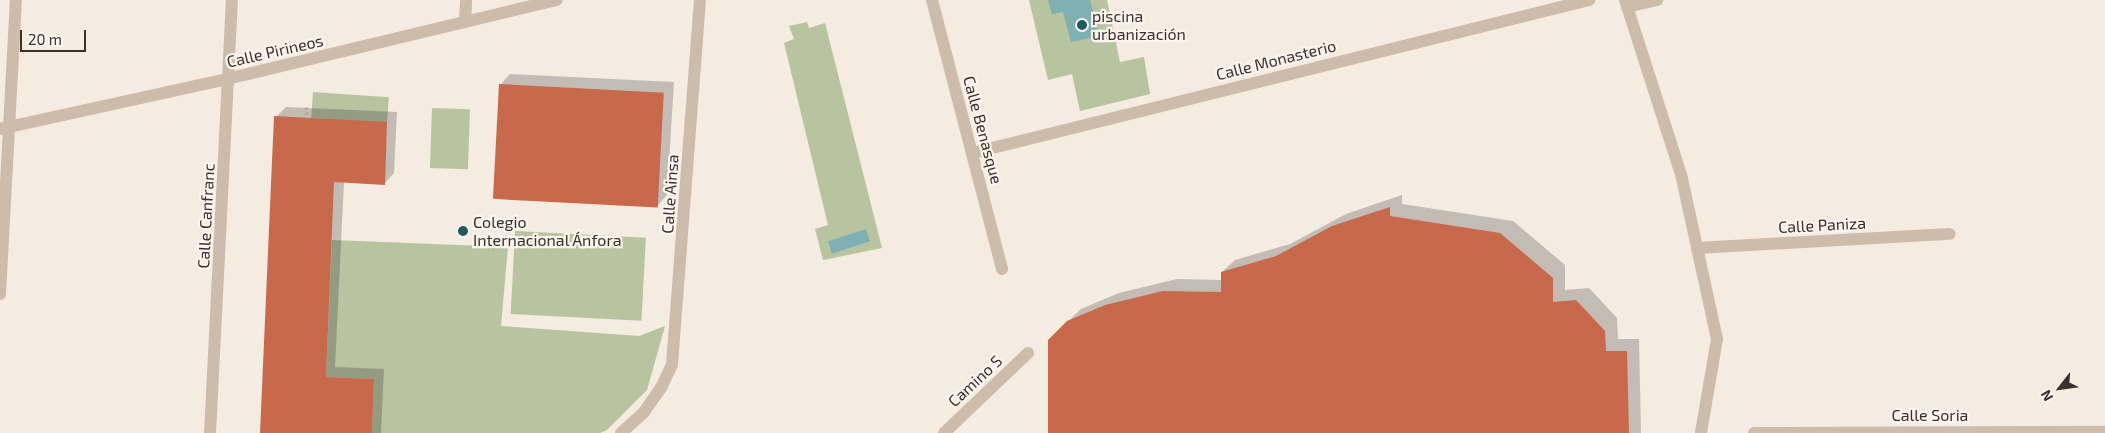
<!DOCTYPE html>
<html>
<head>
<meta charset="utf-8">
<style>
	body { margin:0 }
	#map { position:relative; width:2105px; height:433px; overflow:hidden; background:#f4ebe1; font-family:"Exo 2",sans-serif }
	div>[style] { position:absolute }
	.green>* { inset:0; background:#b8c4a0; transform-origin:0 0 }
	.water>* { inset:0; background:#7fb0b2; transform-origin:0 0 }
	.shadow>* { inset:0; background:#0003 }
	.building>* { inset:0; background:#c8694b; transform-origin:0 0 }
	.path>* { height:3px; margin-top:-1.5px; transform-origin:0; background:repeating-linear-gradient(90deg,#b9a596 0 2.5px,transparent 0 5px) }
	.street>* { height:12px; margin:-6px; padding:0 6px; transform-origin:6px; border-radius:6px; background:#cdbbac }
	.dots>* { width:14px; height:14px; translate:-50% -50%; box-sizing:border-box; border:2px solid #fbf5ee; border-radius:50% }
	span { translate:-50% -50%; white-space:nowrap; text-align:center; line-height:1.15; -webkit-text-stroke:4.5px #fbf5ee; paint-order:stroke }
	.poi-label { font-size:16px; color:#3b302b }
	.left { translate:0 -50%; text-align:left }
	.street-label { font-size:16px; color:#3b302b }
	.north { position:absolute; left:2035px; top:363px; width:50px; height:50px; -webkit-text-stroke:4px #fbf5ee; paint-order:stroke; rotate:240deg; font-size:14px; font-weight:700; line-height:20px; text-align:center; color:#3b302b }
	.north::after { content:''; display:block; margin:auto; width:18px; height:22px; background:#3b302b; clip-path:polygon(50% 0,100% 100%,50% 72%,0 100%) }
	.scale { position:absolute; left:20px; top:30px; width:66px; height:22px; box-sizing:border-box; border:2px solid #3b302b; border-top:0; padding-left:6px; font-size:15px; line-height:18px; white-space:nowrap; color:#3b302b; -webkit-text-stroke:4px #fbf5ee; paint-order:stroke }
</style>
</head>
<body>
<div id="map">
	<div class="green">
		<i style="clip-path:polygon(1029px 0,1107px 0,1120px 62px,1144px 57px,1150px 94px,1080px 111px,1072px 74px,1048px 80px)"></i>
		<i style="clip-path:polygon(807px 22px,809px 28px,825px 23px,882px 248px,823px 260px,815px 229px,828px 225px,784px 43px,794px 39px,789px 26px)"></i>
		<i style="left:313px;top:92px;width:76px;height:26px;rotate:4deg"></i>
		<i style="left:432px;top:108px;width:38px;height:60px;rotate:2deg"></i>
		<i style="left:515px;top:231px;width:131px;height:83px;rotate:3deg"></i>
		<i style="clip-path:polygon(332px 240px,508px 247px,501px 326px,639px 336px,665px 326px,647px 390px,607px 430px,600px 433px,372px 433px,374px 379px,326px 377px)"></i>
	</div>
	<div class="water">
		<i style="clip-path:polygon(1048px 0,1090px 0,1099px 36px,1071px 42px,1063px 12px,1052px 14px)"></i>
		<i style="left:866px;top:229px;width:13px;height:40px;rotate:72deg"></i>
	</div>
	<div class="shadow">
		<i style="clip-path:polygon(510px 74px,674px 82px,667px 195px,657px 206px,500px 85px)"></i>
		<i style="clip-path:polygon(286px 107px,397px 112px,394px 173px,384px 184px,344px 182px,335px 367px,384px 369px,381px 433px,261px 433px,276px 117px)"></i>
		<i style="clip-path:polygon(1402px 195px,1402px 204px,1513px 221px,1565px 265px,1565px 290px,1589px 288px,1617px 318px,1618px 339px,1639px 339px,1641px 433px,1049px 433px,1049px 340px,1081px 309px,1119px 293px,1177px 279px,1222px 280px,1222px 272px,1235px 260px,1290px 244px,1346px 214px)"></i>
	</div>
	<div class="building">
		<i style="left:499px;top:84px;width:165px;height:115px;rotate:3deg"></i>
		<i style="clip-path:polygon(274px 116px,387px 122px,385px 185px,334px 182px,326px 377px,374px 379px,372px 433px,260px 433px)"></i>
		<i style="clip-path:polygon(1390px 207px,1390px 216px,1500px 233px,1553px 278px,1553px 302px,1576px 300px,1605px 331px,1606px 351px,1627px 351px,1629px 433px,1048px 433px,1048px 340px,1067px 321px,1105px 305px,1163px 291px,1221px 292px,1221px 272px,1276px 256px,1332px 226px)"></i>
	</div>
	<div class="path">
		<i style="left:306px;top:107px;width:11px;rotate:85deg"></i>
	</div>
	<div class="street">
		<i style="left:932px;top:0;width:278px;rotate:75.4deg"></i>
		<i style="left:1625px;top:0;width:183px;rotate:72.2deg"></i>
		<i style="left:1681px;top:174px;width:169px;rotate:77.7deg"></i>
		<i style="left:1717px;top:339px;width:95px;rotate:99.7deg"></i>
		<i style="left:1627px;top:7px;width:31px;rotate:-13deg"></i>
		<i style="left:465px;top:22px;width:22px;rotate:-87deg"></i>
		<i style="left:0;top:129px;width:232px;rotate:-12.4deg"></i>
		<i style="left:227px;top:79px;width:339px;rotate:-13.5deg"></i>
		<i style="left:972px;top:153px;width:636px;rotate:-13.93deg"></i>
		<i style="left:1697px;top:248px;width:253px;rotate:-3.2deg"></i>
		<i style="left:0;top:294px;width:294px;rotate:-86.9deg"></i>
		<i style="left:210px;top:433px;width:434px;rotate:-87.1deg"></i>
		<i style="left:621px;top:433px;width:31px;rotate:-42deg"></i>
		<i style="left:644px;top:412px;width:29px;rotate:-55deg"></i>
		<i style="left:661px;top:388px;width:26px;rotate:-65deg"></i>
		<i style="left:672px;top:364px;width:365px;rotate:-85.6deg"></i>
		<i style="left:944px;top:433px;width:116px;rotate:-43.6deg"></i>
		<i style="left:1754px;top:433px;width:351px;rotate:-0.2deg"></i>
	</div>
	<div class="dots">
		<i style="left:1082px;top:25px;background:#1f5a5e"></i>
		<i style="left:463px;top:231px;background:#1f5a5e"></i>
	</div>
	<div class="poi-label">
		<span class="left" style="left:1092px;top:25px">piscina<br>urbanización</span>
		<span class="left" style="left:473px;top:231px">Colegio<br>Internacional Ánfora</span>
	</div>
	<div class="street-label">
		<span style="left:275px;top:51px;rotate:-13deg">Calle Pirineos</span>
		<span style="left:1276px;top:60px;rotate:-14deg">Calle Monasterio</span>
		<span style="left:983px;top:130px;rotate:75deg">Calle Benasque</span>
		<span style="left:670px;top:194px;rotate:-86deg">Calle Ainsa</span>
		<span style="left:206px;top:216px;rotate:-87deg">Calle Canfranc</span>
		<span style="left:1822px;top:225px;rotate:-3deg">Calle Paniza</span>
		<span style="left:975px;top:381px;rotate:-43deg">Camino S</span>
		<span style="left:1930px;top:415px">Calle Soria</span>
	</div>
	<div class="north">N</div>
	<div class="scale">20 m</div>
</div>
</body>
</html>
